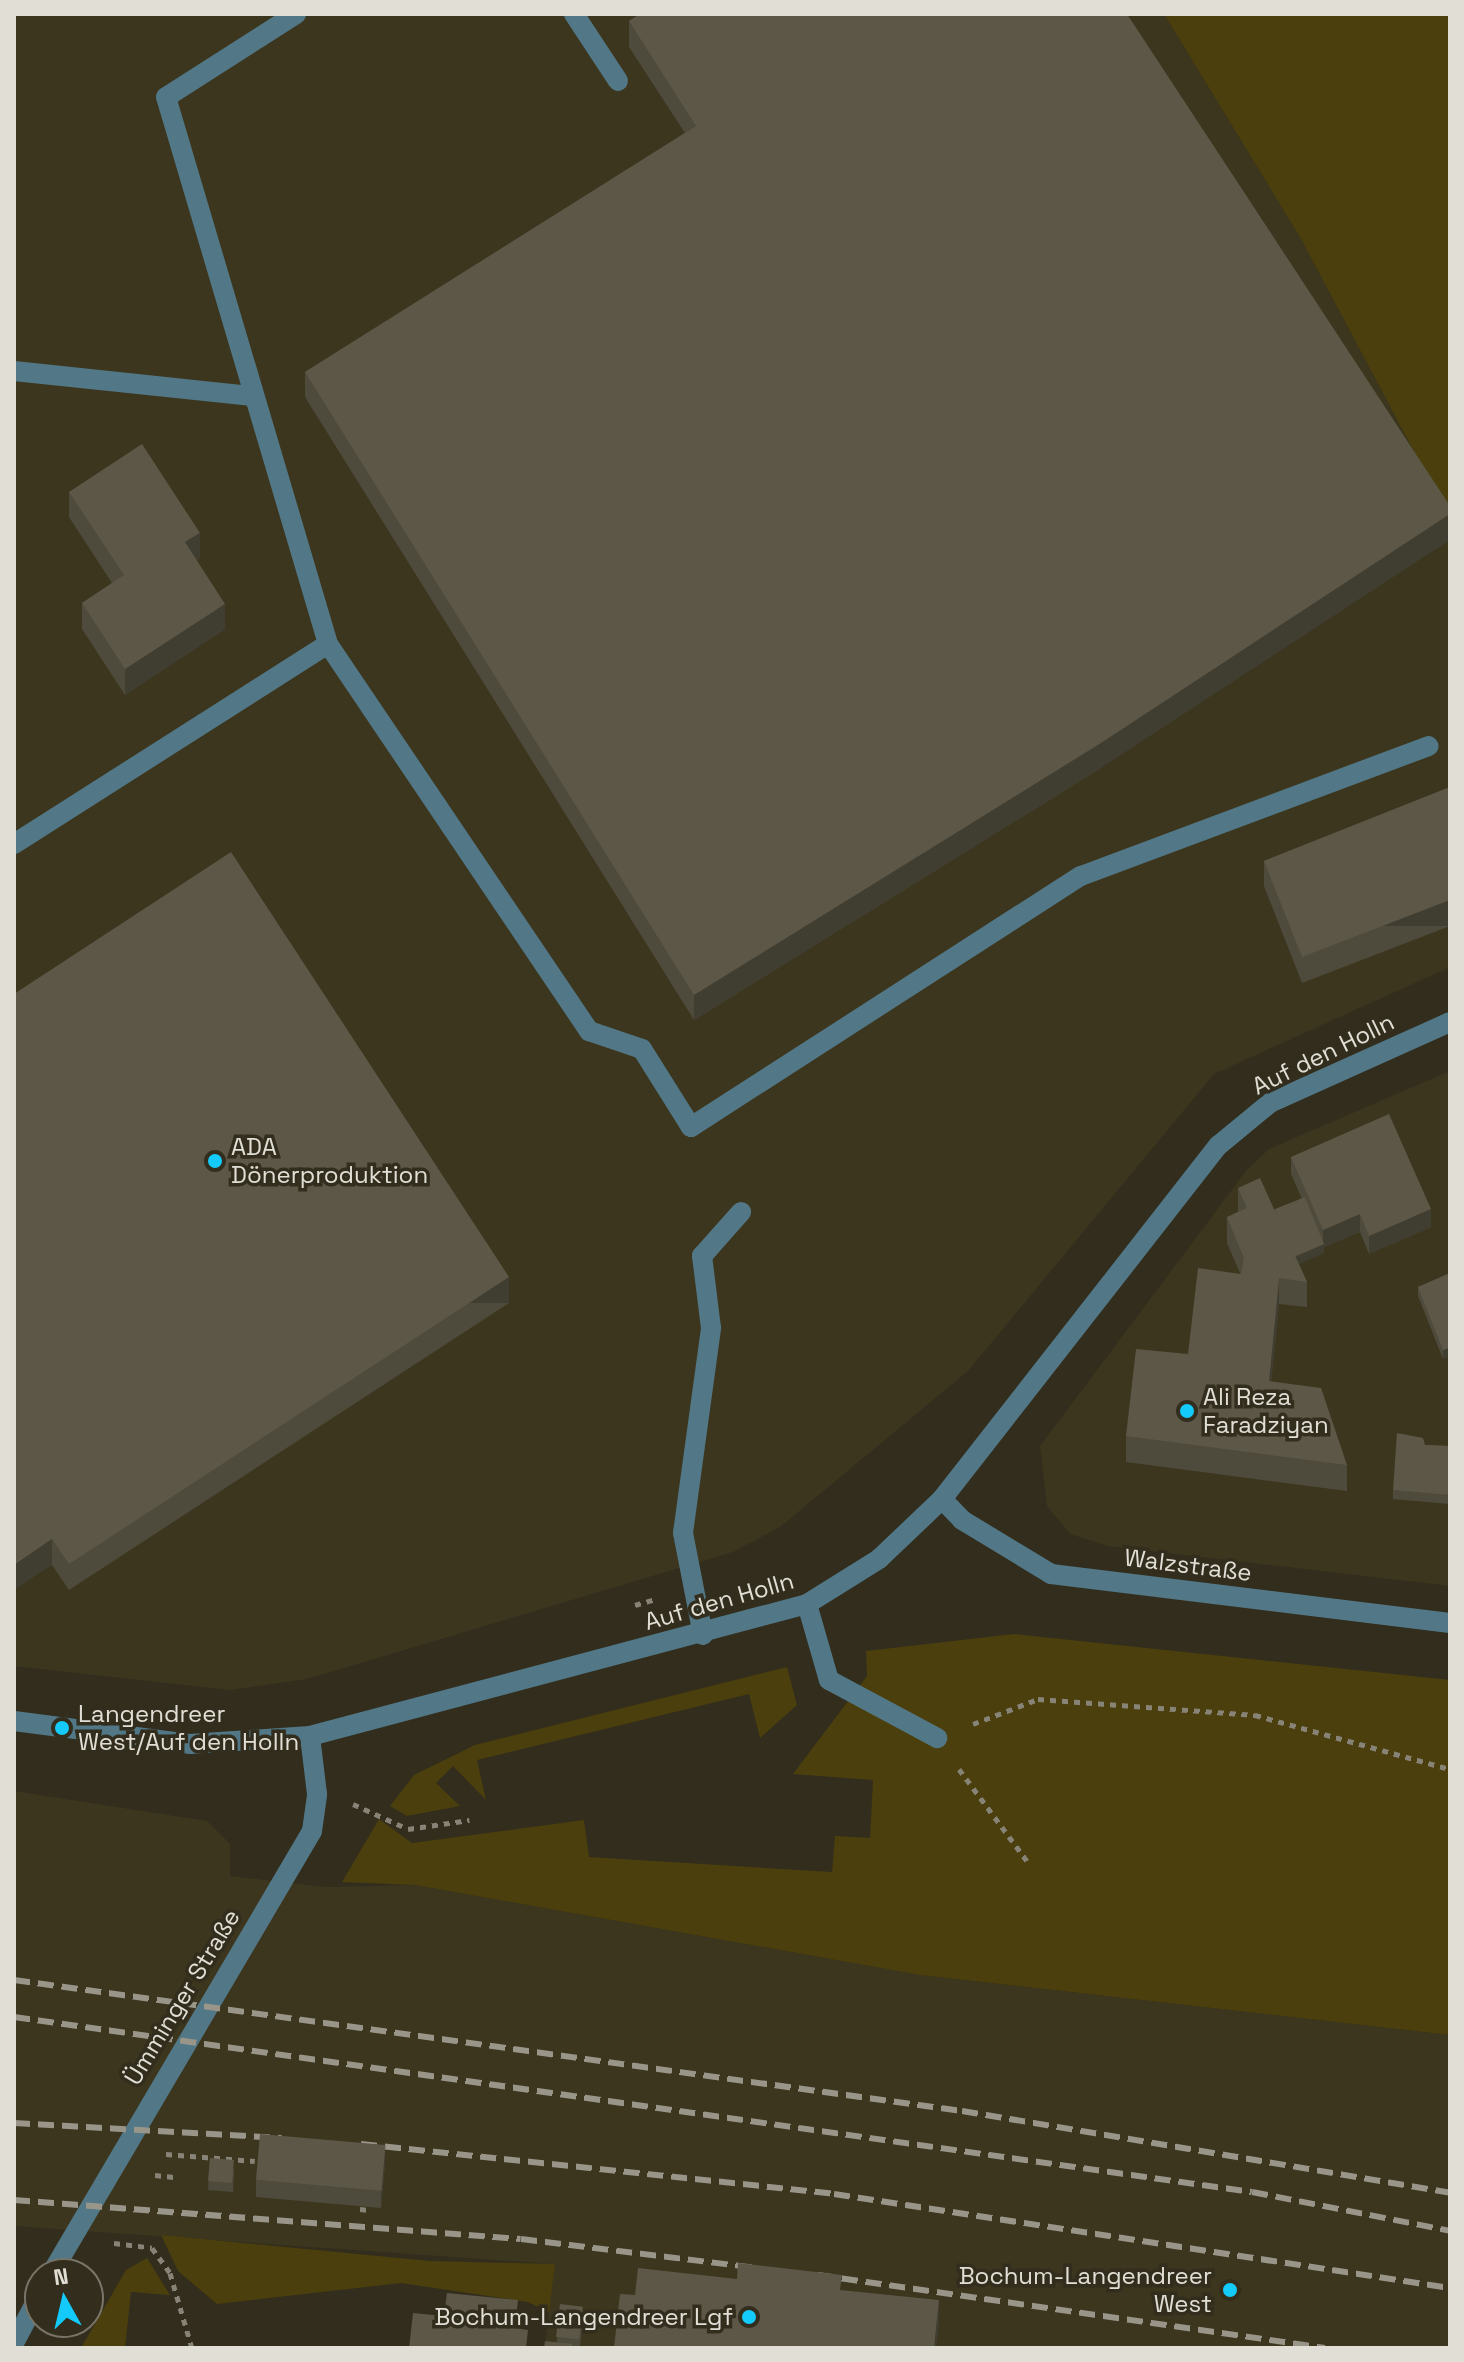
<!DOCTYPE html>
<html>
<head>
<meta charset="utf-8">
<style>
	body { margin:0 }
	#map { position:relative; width:1464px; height:2362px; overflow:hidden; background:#322d1d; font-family:"Space Grotesk",sans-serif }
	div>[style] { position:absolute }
	.built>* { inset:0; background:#3c361f }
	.green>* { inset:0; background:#4b3f0d }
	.path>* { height:5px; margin-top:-2.5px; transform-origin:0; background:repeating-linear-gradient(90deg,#878376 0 6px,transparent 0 12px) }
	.minor>* { height:20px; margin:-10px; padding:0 10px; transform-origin:10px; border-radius:10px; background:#527887 }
	.rail>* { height:6px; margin-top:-3px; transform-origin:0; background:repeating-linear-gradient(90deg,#999589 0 16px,transparent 0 24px) }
	.wall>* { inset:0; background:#4f4b3c }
	.shaded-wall>* { inset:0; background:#403d31; transform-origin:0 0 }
	.building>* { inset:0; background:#5c5746; transform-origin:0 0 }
	.dots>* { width:22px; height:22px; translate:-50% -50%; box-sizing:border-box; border:4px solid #322d1d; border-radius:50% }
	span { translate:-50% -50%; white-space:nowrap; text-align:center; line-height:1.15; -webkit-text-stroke:7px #322d1d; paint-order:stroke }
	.street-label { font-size:24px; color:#e1dfd5 }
	.poi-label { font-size:24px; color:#e1dfd5 }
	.left { translate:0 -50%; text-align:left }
	.right { translate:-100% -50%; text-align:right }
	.frame { position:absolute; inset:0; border:16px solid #e1dfd5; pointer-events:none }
	.north { position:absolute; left:24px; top:2258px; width:80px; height:80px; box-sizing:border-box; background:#322d1d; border:2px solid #787467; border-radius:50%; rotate:352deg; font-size:22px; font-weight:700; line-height:32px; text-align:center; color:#e1dfd5 }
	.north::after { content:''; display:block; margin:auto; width:28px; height:36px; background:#13cafb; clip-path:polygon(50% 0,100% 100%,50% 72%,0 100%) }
</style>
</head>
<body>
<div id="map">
	<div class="built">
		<i style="clip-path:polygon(14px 14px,1164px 14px,1301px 239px,1450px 519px,1450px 967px,1214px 1074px,968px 1371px,780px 1527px,733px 1552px,307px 1679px,230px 1690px,14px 1666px)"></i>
		<i style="clip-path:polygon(1450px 1071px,1450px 1586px,1108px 1546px,1070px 1534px,1047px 1506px,1040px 1446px,1246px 1171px,1269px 1149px)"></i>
		<i style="clip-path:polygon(14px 1791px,207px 1821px,230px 1844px,230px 1876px,325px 1887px,415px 1885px,920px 1975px,1450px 2035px,1450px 2348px,545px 2348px,554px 2264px,14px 2226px)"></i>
	</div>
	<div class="green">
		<i style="clip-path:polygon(1164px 14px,1450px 14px,1450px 519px,1301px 239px)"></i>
		<i style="clip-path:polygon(1014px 1634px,1450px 1680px,1450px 2035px,920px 1975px,415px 1885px,342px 1882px,379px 1819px,412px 1843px,584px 1820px,589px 1857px,832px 1872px,835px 1836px,870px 1838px,873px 1780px,793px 1774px,867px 1676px,866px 1651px)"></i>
		<i style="clip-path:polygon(787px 1667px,797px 1705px,760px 1738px,749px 1694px,477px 1760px,486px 1800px,453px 1766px,436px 1783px,460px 1806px,407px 1816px,390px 1806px,414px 1775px,475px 1745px)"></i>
		<i style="clip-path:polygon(161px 2235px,430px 2261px,555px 2264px,549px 2312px,528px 2302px,401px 2283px,217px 2304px,178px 2271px)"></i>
		<i style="clip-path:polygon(147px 2258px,170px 2295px,131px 2292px,125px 2348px,81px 2348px,126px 2270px)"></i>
	</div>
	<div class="path">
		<i style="left:635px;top:1605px;width:22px;rotate:-16deg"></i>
		<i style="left:973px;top:1724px;width:70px;rotate:-21deg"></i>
		<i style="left:1038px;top:1699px;width:218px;rotate:4.2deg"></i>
		<i style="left:1255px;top:1715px;width:202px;rotate:15.5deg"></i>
		<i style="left:959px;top:1769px;width:119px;rotate:53.5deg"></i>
		<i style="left:353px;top:1804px;width:60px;rotate:24.4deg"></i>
		<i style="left:408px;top:1829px;width:62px;rotate:-8.4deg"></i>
		<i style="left:166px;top:2154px;width:89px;rotate:4.5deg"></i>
		<i style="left:155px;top:2175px;width:19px;rotate:6deg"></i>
		<i style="left:360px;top:2209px;width:9px;rotate:6deg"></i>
		<i style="left:114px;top:2243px;width:38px;rotate:7deg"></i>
		<i style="left:152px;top:2248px;width:31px;rotate:54deg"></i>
		<i style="left:170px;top:2273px;width:78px;rotate:73.7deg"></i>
	</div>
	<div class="minor">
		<i style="left:296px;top:14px;width:154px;rotate:147.4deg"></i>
		<i style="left:166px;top:97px;width:570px;rotate:73.5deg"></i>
		<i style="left:574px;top:14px;width:80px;rotate:56.7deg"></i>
		<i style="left:14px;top:371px;width:240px;rotate:6deg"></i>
		<i style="left:14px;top:844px;width:372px;rotate:-32.5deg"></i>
		<i style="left:328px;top:644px;width:467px;rotate:56deg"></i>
		<i style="left:589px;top:1031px;width:56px;rotate:18.8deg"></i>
		<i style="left:642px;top:1049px;width:92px;rotate:57.9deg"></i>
		<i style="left:691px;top:1127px;width:464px;rotate:-32.8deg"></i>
		<i style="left:1081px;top:876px;width:371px;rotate:-20.5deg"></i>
		<i style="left:942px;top:1499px;width:29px;rotate:46deg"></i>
		<i style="left:962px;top:1520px;width:104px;rotate:31.2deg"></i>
		<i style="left:1051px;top:1574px;width:402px;rotate:7deg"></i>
		<i style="left:807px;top:1604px;width:79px;rotate:73.9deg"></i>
		<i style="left:829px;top:1680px;width:123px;rotate:28.2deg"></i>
		<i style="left:703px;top:1635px;width:104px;rotate:-101.1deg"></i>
		<i style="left:683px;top:1533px;width:207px;rotate:-82.2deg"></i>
		<i style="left:711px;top:1328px;width:73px;rotate:-97.1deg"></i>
		<i style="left:702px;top:1256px;width:59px;rotate:-48.4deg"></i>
		<i style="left:14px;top:1721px;width:177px;rotate:7.4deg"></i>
		<i style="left:190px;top:1744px;width:120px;rotate:-3.8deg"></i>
		<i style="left:310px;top:1736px;width:514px;rotate:-14.87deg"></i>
		<i style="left:807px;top:1604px;width:85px;rotate:-32deg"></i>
		<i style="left:879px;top:1559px;width:87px;rotate:-43.6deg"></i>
		<i style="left:942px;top:1499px;width:449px;rotate:-52deg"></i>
		<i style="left:1219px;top:1145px;width:66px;rotate:-39.5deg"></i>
		<i style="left:1270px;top:1103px;width:197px;rotate:-24.2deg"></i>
		<i style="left:51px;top:2274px;width:514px;rotate:-59.49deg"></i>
		<i style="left:312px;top:1831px;width:37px;rotate:-82deg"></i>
		<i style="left:317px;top:1794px;width:58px;rotate:-96.9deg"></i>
		<i style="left:14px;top:2343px;width:55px;rotate:-62deg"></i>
	</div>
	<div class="rail">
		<i style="left:14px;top:1980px;width:957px;rotate:7.87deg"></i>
		<i style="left:962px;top:2111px;width:495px;rotate:9.5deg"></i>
		<i style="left:14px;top:2017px;width:1250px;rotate:8.05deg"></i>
		<i style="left:1252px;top:2192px;width:202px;rotate:11.1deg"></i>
		<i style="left:14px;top:2123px;width:268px;rotate:3.2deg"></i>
		<i style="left:361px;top:2144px;width:476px;rotate:6deg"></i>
		<i style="left:834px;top:2194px;width:623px;rotate:8.68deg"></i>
		<i style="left:14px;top:2200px;width:508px;rotate:4.4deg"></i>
		<i style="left:521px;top:2239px;width:239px;rotate:7deg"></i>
		<i style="left:818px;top:2275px;width:512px;rotate:8.19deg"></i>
	</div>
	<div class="wall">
		<i style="clip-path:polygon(640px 14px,1101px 768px,694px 1020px,305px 397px,305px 372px,685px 133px,629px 47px,629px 21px)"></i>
		<i style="clip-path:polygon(69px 492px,200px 558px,197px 560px,225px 629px,125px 695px,82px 629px,82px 603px,112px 583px,69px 517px)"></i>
		<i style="clip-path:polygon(1450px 787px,1450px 926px,1302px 983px,1264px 886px,1264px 861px)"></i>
		<i style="clip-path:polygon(14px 994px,509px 1303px,69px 1590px,52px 1565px)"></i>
		<i style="clip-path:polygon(1291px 1157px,1431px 1227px,1369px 1254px,1360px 1232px,1324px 1247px,1324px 1253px,1299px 1264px,1307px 1282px,1307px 1307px,1279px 1304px,1271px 1382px,1347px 1465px,1347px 1491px,1126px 1462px,1126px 1436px,1188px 1354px,1240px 1273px,1227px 1243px,1227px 1217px,1238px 1212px,1238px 1188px,1275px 1211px,1302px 1199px,1291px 1174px)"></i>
		<i style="clip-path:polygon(1450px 1273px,1443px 1359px,1418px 1296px,1418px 1287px)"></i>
		<i style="clip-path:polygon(1425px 1445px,1450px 1446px,1450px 1504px,1393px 1499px,1393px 1490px)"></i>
		<i style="clip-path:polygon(210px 2158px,234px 2169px,233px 2192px,208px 2190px)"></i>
		<i style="clip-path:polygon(385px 2164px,381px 2208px,256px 2197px,256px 2180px)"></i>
		<i style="clip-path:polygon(583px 2316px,580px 2347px,572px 2347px,557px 2342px,557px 2337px)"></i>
	</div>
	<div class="shaded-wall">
		<i style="clip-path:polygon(1450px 514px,1450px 540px,1101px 768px,694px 1020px,694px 995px)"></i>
		<i style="clip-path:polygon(200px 533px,200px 558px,185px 567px,185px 542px)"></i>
		<i style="clip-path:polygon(225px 604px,225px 629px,125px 695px,125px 669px)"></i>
		<i style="left:1450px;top:900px;width:26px;height:159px;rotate:90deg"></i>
		<i style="clip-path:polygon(1431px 1209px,1431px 1227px,1369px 1254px,1369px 1236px)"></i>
		<i style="clip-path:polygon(1360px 1214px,1360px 1232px,1324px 1247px,1324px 1253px,1289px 1269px,1289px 1260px,1323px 1244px,1323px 1230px)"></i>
		<i style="left:509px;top:1277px;width:26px;height:525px;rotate:90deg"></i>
		<i style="clip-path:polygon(1279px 1278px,1279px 1304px,1269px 1407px,1269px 1381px)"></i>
		<i style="clip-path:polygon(1450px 1348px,1450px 1357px,1443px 1359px,1443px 1350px)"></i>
		<i style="clip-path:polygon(52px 1539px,52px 1565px,14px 1590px,14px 1565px)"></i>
		<i style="clip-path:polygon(385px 2146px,385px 2164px,381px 2208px,381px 2190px)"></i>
		<i style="clip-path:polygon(939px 2300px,939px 2325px,936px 2348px,934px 2348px)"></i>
	</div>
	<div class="building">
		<i style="clip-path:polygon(640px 14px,1127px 14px,1450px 506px,1450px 514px,1101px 743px,694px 995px,305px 372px,696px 126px,629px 21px)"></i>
		<i style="clip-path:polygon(142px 444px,200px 533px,185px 542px,225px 604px,125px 669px,82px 603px,124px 575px,69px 492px)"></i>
		<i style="clip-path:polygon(1450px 787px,1450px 900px,1302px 957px,1264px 861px)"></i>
		<i style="clip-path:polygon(231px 852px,509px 1277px,69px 1564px,52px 1539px,14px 1565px,14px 994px)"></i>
		<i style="clip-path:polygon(1389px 1114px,1431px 1209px,1369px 1236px,1360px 1214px,1323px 1230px,1291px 1157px)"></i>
		<i style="clip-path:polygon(1260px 1178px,1307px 1282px,1279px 1278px,1269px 1381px,1321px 1388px,1347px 1465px,1126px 1436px,1136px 1349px,1188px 1354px,1198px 1268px,1241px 1274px,1244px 1258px,1227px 1217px,1247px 1208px,1238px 1188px)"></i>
		<i style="left:1305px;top:1197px;width:51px;height:33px;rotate:68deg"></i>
		<i style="clip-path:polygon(1450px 1273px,1450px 1348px,1443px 1350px,1418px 1287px)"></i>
		<i style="clip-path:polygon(1397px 1433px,1423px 1438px,1425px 1445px,1450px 1446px,1450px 1495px,1393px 1490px)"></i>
		<i style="left:260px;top:2134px;width:126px;height:46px;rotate:5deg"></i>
		<i style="left:210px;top:2158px;width:24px;height:23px;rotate:5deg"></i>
		<i style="clip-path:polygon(738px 2263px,842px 2275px,840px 2290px,939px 2300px,934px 2348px,614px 2348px,620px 2294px,635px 2295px,638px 2268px,737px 2279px)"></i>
		<i style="clip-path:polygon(447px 2293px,518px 2300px,515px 2328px,528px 2330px,526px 2348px,409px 2348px,413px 2313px,444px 2316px)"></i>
		<i style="left:560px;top:2304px;width:23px;height:33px;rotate:7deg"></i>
		<i style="clip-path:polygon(545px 2341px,572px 2344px,572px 2348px,544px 2348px)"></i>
	</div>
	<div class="dots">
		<i style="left:215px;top:1161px;background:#13cafb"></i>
		<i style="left:1187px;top:1411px;background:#13cafb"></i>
		<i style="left:62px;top:1728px;background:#13cafb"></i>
		<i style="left:1230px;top:2290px;background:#13cafb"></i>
		<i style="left:749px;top:2317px;background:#13cafb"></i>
	</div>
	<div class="street-label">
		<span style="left:1323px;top:1054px;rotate:-26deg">Auf den Holln</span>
		<span style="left:1188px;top:1565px;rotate:7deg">Walzstraße</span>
		<span style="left:719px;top:1601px;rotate:-16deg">Auf den Holln</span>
		<span style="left:182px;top:1997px;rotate:-59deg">Ümminger Straße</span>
	</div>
	<div class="poi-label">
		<span class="left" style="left:231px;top:1161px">ADA<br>Dönerproduktion</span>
		<span class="left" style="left:1203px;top:1411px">Ali Reza<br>Faradziyan</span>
		<span class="left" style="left:78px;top:1728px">Langendreer<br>West/Auf den Holln</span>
		<span class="right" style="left:1212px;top:2290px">Bochum-Langendreer<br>West</span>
		<span class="right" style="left:733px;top:2317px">Bochum-Langendreer Lgf</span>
	</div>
	<div class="frame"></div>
	<div class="north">N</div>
</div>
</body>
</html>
